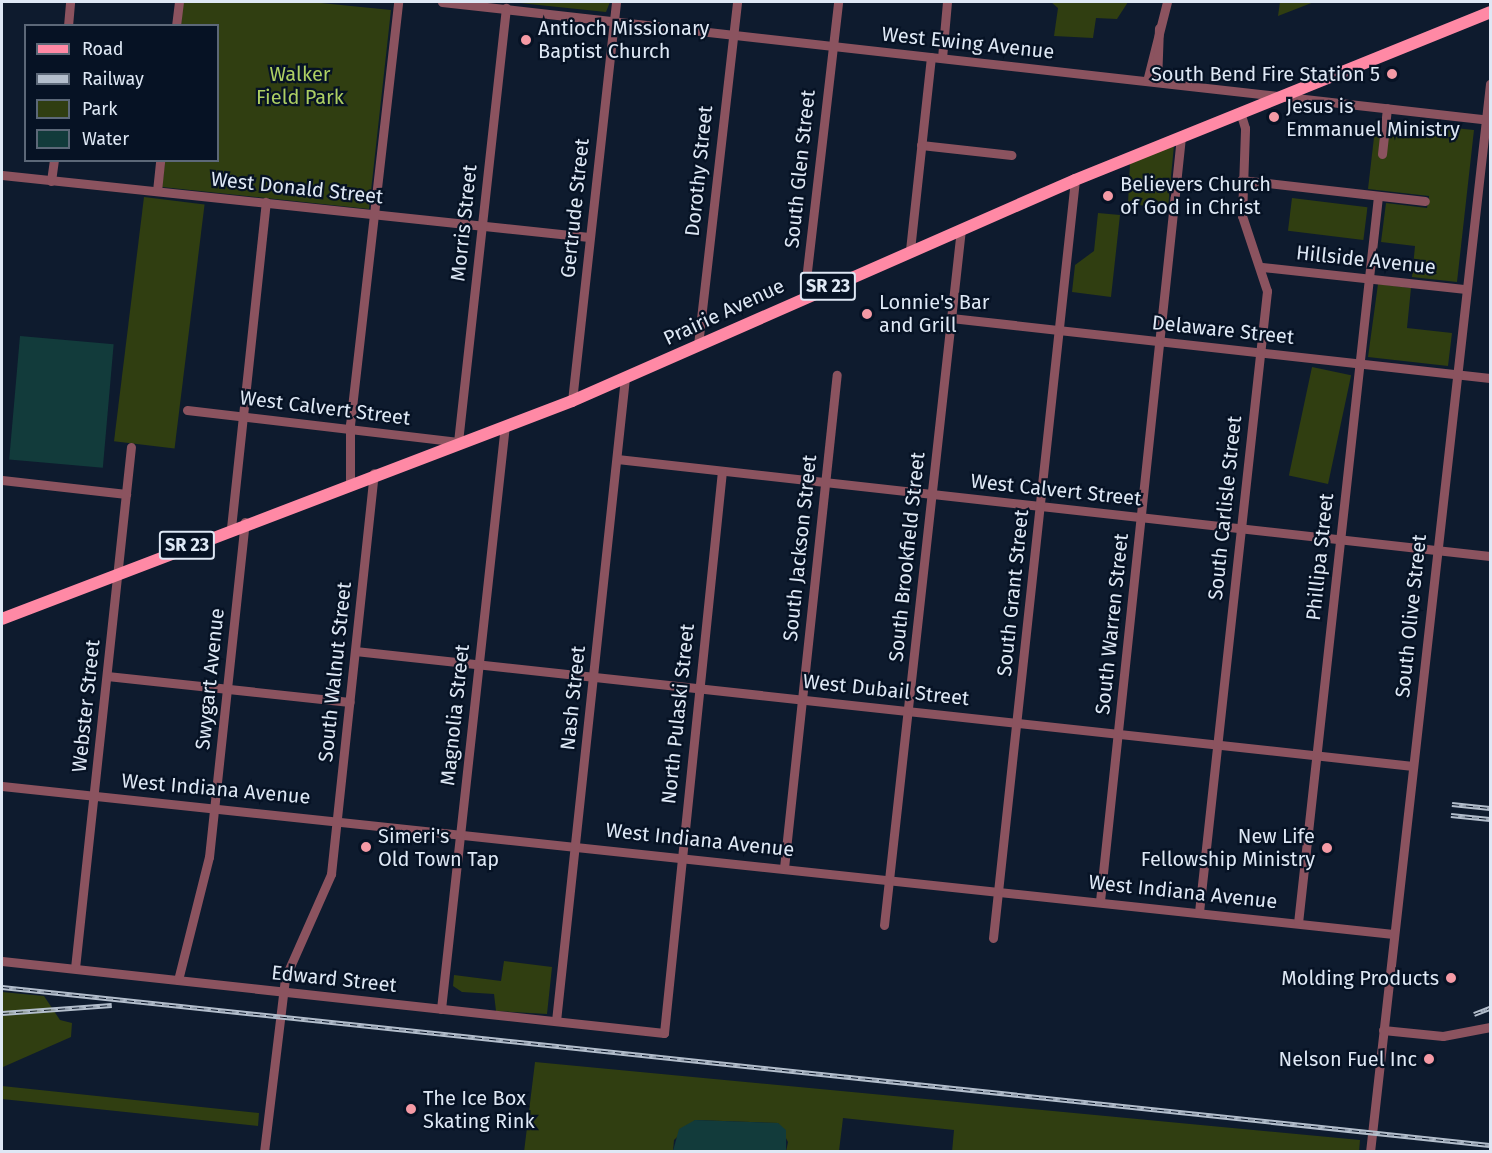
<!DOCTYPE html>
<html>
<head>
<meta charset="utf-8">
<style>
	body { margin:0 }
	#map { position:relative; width:1492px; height:1153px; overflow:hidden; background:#0e1b2e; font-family:"Fira Sans",sans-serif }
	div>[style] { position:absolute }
	.green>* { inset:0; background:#303e11; transform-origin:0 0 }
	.water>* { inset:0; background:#123b3b; transform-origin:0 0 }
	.minor>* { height:9px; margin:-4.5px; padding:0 4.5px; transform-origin:4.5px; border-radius:4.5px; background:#8b535f }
	.major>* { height:12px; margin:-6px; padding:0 6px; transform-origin:6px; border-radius:6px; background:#ff89a5 }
	.rail>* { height:4.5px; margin-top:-2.25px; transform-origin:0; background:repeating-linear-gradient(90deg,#061224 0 7px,#b3becc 0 14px); box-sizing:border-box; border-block:2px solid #b3becc }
	.dots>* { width:16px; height:16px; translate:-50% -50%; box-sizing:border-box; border:3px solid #061224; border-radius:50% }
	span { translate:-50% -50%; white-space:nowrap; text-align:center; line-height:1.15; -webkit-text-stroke:4.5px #061224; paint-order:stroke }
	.shield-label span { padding:2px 4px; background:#061224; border:2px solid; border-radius:4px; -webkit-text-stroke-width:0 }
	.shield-label { font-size:18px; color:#dee8f5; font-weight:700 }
	.poi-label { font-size:20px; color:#dee8f5 }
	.left { translate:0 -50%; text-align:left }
	.right { translate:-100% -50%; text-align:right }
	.street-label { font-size:20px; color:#dee8f5 }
	.park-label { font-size:20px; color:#adcf63 }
	.frame { position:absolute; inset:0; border:3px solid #dee8f5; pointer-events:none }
	.legend { position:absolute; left:24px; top:24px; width:195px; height:138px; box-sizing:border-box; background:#061224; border:2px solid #5c6878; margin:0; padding:8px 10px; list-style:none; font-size:18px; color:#dee8f5 }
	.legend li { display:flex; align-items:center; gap:12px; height:30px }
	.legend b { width:30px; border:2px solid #5c6878 }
</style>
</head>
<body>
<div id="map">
	<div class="green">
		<i style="clip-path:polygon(183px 2px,311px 2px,391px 10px,369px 209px,162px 187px,165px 161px,218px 160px,218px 26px,181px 25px)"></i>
		<i style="clip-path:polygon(510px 2px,610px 2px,606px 12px)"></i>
		<i style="clip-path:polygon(1051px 2px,1128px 2px,1117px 19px,1096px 18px,1093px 38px,1054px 36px,1058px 8px)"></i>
		<i style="clip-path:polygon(1280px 2px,1314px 2px,1278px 16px)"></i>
		<i style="clip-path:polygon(1376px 120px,1474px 130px,1457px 282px,1412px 277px,1415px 246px,1381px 242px,1386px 203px,1427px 208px,1429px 196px,1368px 189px)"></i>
		<i style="clip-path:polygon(1174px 145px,1168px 208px,1128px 204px,1130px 163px)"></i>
		<i style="left:144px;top:197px;width:61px;height:246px;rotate:7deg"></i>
		<i style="left:1292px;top:198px;width:76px;height:33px;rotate:7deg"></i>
		<i style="clip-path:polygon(1098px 213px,1120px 215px,1111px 297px,1072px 292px,1075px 265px,1094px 251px)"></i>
		<i style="clip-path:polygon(1378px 284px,1411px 288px,1407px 328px,1452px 333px,1448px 366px,1368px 357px)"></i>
		<i style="left:1312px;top:367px;width:40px;height:111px;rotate:12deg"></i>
		<i style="clip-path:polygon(504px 961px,552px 967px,547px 1014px,496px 1011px,494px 994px,462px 992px,453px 986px,454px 975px,501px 981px)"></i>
		<i style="clip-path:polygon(2px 992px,44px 996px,60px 1020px,72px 1023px,71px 1037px,3px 1067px,2px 1086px,259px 1113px,258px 1126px,2px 1099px)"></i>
		<i style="clip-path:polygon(535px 1062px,1360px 1140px,1359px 1152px,952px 1152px,954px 1130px,843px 1118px,839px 1151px,786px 1152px,788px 1142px,778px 1123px,695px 1120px,674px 1140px,673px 1151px,524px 1152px)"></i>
	</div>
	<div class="water">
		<i style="left:20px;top:336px;width:94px;height:124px;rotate:5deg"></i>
		<i style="clip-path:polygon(695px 1120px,778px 1123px,786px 1130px,786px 1151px,673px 1151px,679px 1129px)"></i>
	</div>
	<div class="minor">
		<i style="left:442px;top:2px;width:1055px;rotate:6.42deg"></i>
		<i style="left:68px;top:26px;width:24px;rotate:-85deg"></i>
		<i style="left:176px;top:26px;width:24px;rotate:-83deg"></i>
		<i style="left:942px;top:58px;width:56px;rotate:-84.9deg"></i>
		<i style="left:1147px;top:81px;width:81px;rotate:-75.8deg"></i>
		<i style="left:1157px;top:82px;width:54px;rotate:-87.9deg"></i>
		<i style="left:921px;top:145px;width:91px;rotate:6.3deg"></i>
		<i style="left:1382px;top:154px;width:46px;rotate:-83.8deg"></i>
		<i style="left:2px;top:175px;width:590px;rotate:6.03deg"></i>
		<i style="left:1241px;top:180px;width:185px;rotate:6.5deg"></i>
		<i style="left:51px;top:181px;width:21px;rotate:-82deg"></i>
		<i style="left:157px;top:191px;width:31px;rotate:-84deg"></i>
		<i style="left:910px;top:250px;width:194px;rotate:-83.8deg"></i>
		<i style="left:1262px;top:267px;width:205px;rotate:6.2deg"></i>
		<i style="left:804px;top:297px;width:297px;rotate:-83.4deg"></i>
		<i style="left:951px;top:318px;width:542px;rotate:6.35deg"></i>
		<i style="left:698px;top:345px;width:345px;rotate:-83.5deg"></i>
		<i style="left:572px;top:401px;width:401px;rotate:-83.7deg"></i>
		<i style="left:187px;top:410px;width:273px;rotate:6.7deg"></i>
		<i style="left:458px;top:442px;width:437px;rotate:-83.7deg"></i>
		<i style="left:617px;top:459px;width:878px;rotate:6.34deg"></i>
		<i style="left:2px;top:480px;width:125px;rotate:6.4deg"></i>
		<i style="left:350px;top:482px;width:57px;rotate:-90deg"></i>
		<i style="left:350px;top:425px;width:426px;rotate:-83.5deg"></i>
		<i style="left:231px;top:528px;width:328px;rotate:-83.9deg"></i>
		<i style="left:355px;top:651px;width:1064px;rotate:6.2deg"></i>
		<i style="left:107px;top:676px;width:244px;rotate:6.1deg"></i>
		<i style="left:2px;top:786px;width:1399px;rotate:6.07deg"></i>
		<i style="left:784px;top:868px;width:496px;rotate:-83.9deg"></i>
		<i style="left:1100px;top:901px;width:768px;rotate:-83.95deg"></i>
		<i style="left:1199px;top:912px;width:625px;rotate:-83.75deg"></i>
		<i style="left:1267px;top:291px;width:79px;rotate:-108.4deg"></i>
		<i style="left:1242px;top:216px;width:88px;rotate:-88deg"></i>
		<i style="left:1245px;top:128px;width:17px;rotate:-107deg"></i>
		<i style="left:1298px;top:923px;width:731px;rotate:-83.72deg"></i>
		<i style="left:884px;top:925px;width:700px;rotate:-83.69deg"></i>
		<i style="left:993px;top:938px;width:762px;rotate:-83.83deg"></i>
		<i style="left:2px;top:961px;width:666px;rotate:6.21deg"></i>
		<i style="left:664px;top:1033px;width:565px;rotate:-84.11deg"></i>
		<i style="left:75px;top:968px;width:524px;rotate:-83.87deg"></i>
		<i style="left:178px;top:980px;width:127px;rotate:-75.9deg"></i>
		<i style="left:209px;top:857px;width:337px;rotate:-83.9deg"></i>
		<i style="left:441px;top:1009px;width:587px;rotate:-83.75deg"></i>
		<i style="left:556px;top:1021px;width:647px;rotate:-83.88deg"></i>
		<i style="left:1383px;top:1030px;width:60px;rotate:5.7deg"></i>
		<i style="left:1443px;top:1036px;width:48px;rotate:-10.8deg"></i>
		<i style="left:264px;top:1152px;width:175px;rotate:-83.1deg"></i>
		<i style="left:285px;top:978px;width:114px;rotate:-66.1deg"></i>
		<i style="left:331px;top:874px;width:403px;rotate:-83.9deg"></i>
		<i style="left:1370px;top:1152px;width:1075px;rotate:-83.59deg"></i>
	</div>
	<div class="major">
		<i style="left:2px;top:619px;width:610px;rotate:-20.93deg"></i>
		<i style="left:572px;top:401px;width:549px;rotate:-23.72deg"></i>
		<i style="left:1075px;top:180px;width:448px;rotate:-22deg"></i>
	</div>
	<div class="rail">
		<i style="left:1452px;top:804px;width:38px;rotate:6deg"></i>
		<i style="left:1451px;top:815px;width:39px;rotate:6deg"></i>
		<i style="left:2px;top:987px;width:1496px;rotate:6.06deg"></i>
		<i style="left:2px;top:1013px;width:110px;rotate:-4.2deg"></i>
		<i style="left:1474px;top:1014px;width:17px;rotate:-21deg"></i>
	</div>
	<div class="dots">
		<i style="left:526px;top:40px;background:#f49aa5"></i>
		<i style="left:1392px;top:74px;background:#f49aa5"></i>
		<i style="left:1274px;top:117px;background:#f49aa5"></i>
		<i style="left:1108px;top:196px;background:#f49aa5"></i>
		<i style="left:867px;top:314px;background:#f49aa5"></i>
		<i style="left:366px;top:847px;background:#f49aa5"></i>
		<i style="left:1327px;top:848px;background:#f49aa5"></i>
		<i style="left:1451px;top:978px;background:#f49aa5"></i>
		<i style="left:1429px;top:1059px;background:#f49aa5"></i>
		<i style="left:411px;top:1109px;background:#f49aa5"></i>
	</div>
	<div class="shield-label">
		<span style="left:828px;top:286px">SR 23</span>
		<span style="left:187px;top:545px">SR 23</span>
	</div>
	<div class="poi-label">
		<span class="left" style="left:538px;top:40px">Antioch Missionary<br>Baptist Church</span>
		<span class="right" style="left:1380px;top:74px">South Bend Fire Station 5</span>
		<span class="left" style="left:1286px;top:118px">Jesus is<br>Emmanuel Ministry</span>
		<span class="left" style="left:1120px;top:196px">Believers Church<br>of God in Christ</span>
		<span class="left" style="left:879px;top:314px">Lonnie's Bar<br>and Grill</span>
		<span class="left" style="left:378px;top:848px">Simeri's<br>Old Town Tap</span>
		<span class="right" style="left:1315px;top:848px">New Life<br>Fellowship Ministry</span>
		<span class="right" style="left:1439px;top:978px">Molding Products</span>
		<span class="right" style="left:1417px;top:1059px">Nelson Fuel Inc</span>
		<span class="left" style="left:423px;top:1110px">The Ice Box<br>Skating Rink</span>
	</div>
	<div class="street-label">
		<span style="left:968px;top:43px;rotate:6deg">West Ewing Avenue</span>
		<span style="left:800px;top:169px;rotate:-84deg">South Glen Street</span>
		<span style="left:699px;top:171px;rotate:-84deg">Dorothy Street</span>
		<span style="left:297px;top:188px;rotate:6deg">West Donald Street</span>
		<span style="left:575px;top:208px;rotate:-84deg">Gertrude Street</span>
		<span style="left:464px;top:223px;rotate:-84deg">Morris Street</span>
		<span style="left:1366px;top:260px;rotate:6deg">Hillside Avenue</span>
		<span style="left:724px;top:312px;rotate:-25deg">Prairie Avenue</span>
		<span style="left:1223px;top:330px;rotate:6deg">Delaware Street</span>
		<span style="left:325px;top:408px;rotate:7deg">West Calvert Street</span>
		<span style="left:1056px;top:490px;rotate:6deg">West Calvert Street</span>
		<span style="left:1225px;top:508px;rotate:-84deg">South Carlisle Street</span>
		<span style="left:800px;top:548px;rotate:-84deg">South Jackson Street</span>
		<span style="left:907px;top:557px;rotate:-84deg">South Brookfield Street</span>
		<span style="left:1320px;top:557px;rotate:-84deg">Phillipa Street</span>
		<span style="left:1013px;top:593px;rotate:-84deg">South Grant Street</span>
		<span style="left:1411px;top:616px;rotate:-84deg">South Olive Street</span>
		<span style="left:1112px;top:624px;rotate:-84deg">South Warren Street</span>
		<span style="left:335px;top:672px;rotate:-84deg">South Walnut Street</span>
		<span style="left:210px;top:679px;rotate:-84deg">Swygart Avenue</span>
		<span style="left:886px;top:690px;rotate:6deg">West Dubail Street</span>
		<span style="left:573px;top:698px;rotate:-84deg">Nash Street</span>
		<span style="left:86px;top:706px;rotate:-84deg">Webster Street</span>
		<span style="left:678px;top:714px;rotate:-84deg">North Pulaski Street</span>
		<span style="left:455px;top:715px;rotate:-84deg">Magnolia Street</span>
		<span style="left:216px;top:789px;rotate:5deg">West Indiana Avenue</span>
		<span style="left:700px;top:840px;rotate:6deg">West Indiana Avenue</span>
		<span style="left:1183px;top:892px;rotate:6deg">West Indiana Avenue</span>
		<span style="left:334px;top:979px;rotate:6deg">Edward Street</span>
	</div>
	<div class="park-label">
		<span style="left:300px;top:86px">Walker<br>Field Park</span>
	</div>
	<div class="frame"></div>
	<ul class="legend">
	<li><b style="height:8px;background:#ff89a5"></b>Road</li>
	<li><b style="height:8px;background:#b3becc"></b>Railway</li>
	<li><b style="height:16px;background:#303e11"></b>Park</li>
	<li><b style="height:16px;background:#123b3b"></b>Water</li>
	</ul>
</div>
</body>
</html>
